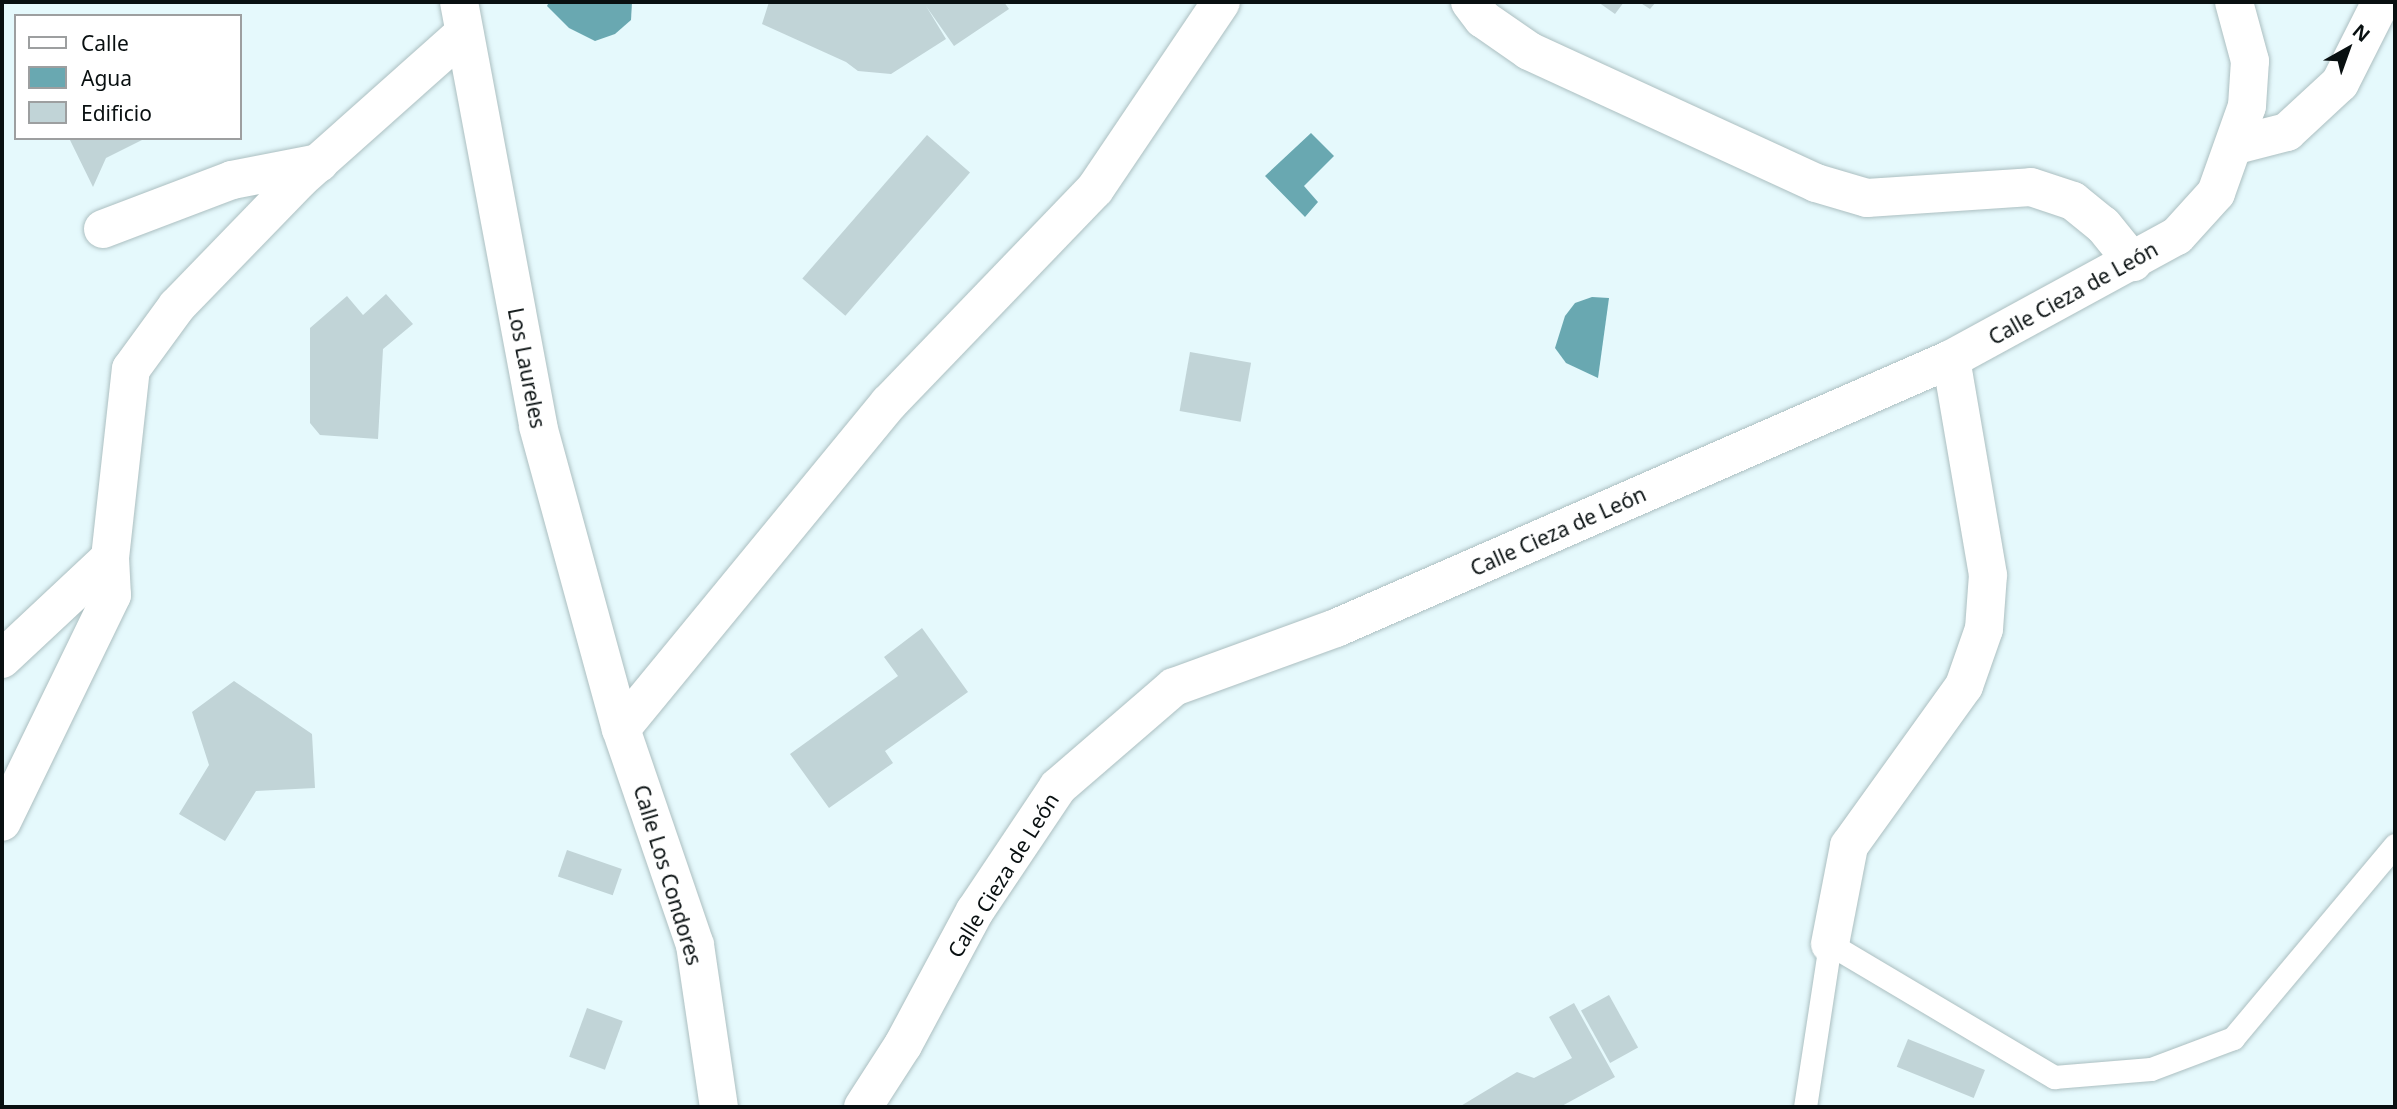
<!DOCTYPE html>
<html>
<head>
<meta charset="utf-8">
<style>
	body { margin:0 }
	#map { position:relative; width:2397px; height:1109px; overflow:hidden; background:#e5f9fc; font-family:"Noto Sans",sans-serif }
	div>[style] { position:absolute }
	.water>* { inset:0; background:#69a8b1 }
	.building>* { inset:0; background:#c1d4d7; transform-origin:0 0 }
	.roads { filter:drop-shadow(0 0 2px #acbfc1) drop-shadow(0 0 2px #acbfc1) }
	.service>* { height:23px; margin:-11.5px; padding:0 11.5px; transform-origin:11.5px; border-radius:11.5px; background:#fff }
	.minor>* { height:38px; margin:-19px; padding:0 19px; transform-origin:19px; border-radius:19px; background:#fff }
	span { translate:-50% -50%; white-space:nowrap; text-align:center; line-height:1.15; -webkit-text-stroke:6px #fff; paint-order:stroke }
	.street-label { font-size:21px; color:#091011 }
	.frame { position:absolute; inset:0; border:4px solid #091011; pointer-events:none }
	.legend { position:absolute; left:14px; top:14px; width:228px; height:126px; box-sizing:border-box; background:#fff; border:2px solid #9d9fa0; margin:0; padding:9px 12px; list-style:none; font-size:21px; color:#091011 }
	.legend li { display:flex; align-items:center; gap:14px; height:35px }
	.legend b { width:35px; border:2px solid #9d9fa0 }
	.north { position:absolute; left:2313px; top:14px; width:70px; height:70px; -webkit-text-stroke:5px #fff; paint-order:stroke; rotate:40deg; font-size:19px; font-weight:700; line-height:28px; text-align:center; color:#091011 }
	.north::after { content:''; display:block; margin:auto; width:24px; height:32px; background:#091011; clip-path:polygon(50% 0,100% 100%,50% 72%,0 100%) }
</style>
</head>
<body>
<div id="map">
	<div class="water">
		<i style="clip-path:polygon(549px 2px,632px 2px,631px 20px,615px 34px,595px 41px,569px 28px,547px 6px)"></i>
		<i style="clip-path:polygon(1311px 133px,1334px 156px,1304px 186px,1318px 202px,1305px 217px,1265px 176px)"></i>
		<i style="clip-path:polygon(1592px 297px,1609px 298px,1598px 378px,1566px 363px,1555px 348px,1565px 316px,1575px 303px)"></i>
	</div>
	<div class="building">
		<i style="clip-path:polygon(769px 2px,1004px 2px,1009px 9px,954px 46px,926px 6px,946px 39px,891px 74px,858px 71px,846px 62px,762px 24px)"></i>
		<i style="clip-path:polygon(1598px 2px,1624px 2px,1615px 14px)"></i>
		<i style="clip-path:polygon(1639px 2px,1656px 2px,1650px 9px)"></i>
		<i style="left:927px;top:135px;width:57px;height:190px;rotate:41deg"></i>
		<i style="clip-path:polygon(69px 138px,146px 138px,106px 158px,93px 187px)"></i>
		<i style="clip-path:polygon(386px 294px,413px 324px,383px 349px,378px 439px,320px 435px,310px 423px,310px 328px,347px 296px,363px 315px)"></i>
		<i style="left:1190px;top:352px;width:62px;height:60px;rotate:10deg"></i>
		<i style="clip-path:polygon(922px 628px,968px 692px,885px 751px,893px 763px,829px 808px,790px 754px,898px 676px,884px 657px)"></i>
		<i style="clip-path:polygon(234px 681px,312px 734px,315px 788px,256px 791px,225px 841px,179px 814px,209px 765px,192px 712px)"></i>
		<i style="left:567px;top:850px;width:58px;height:28px;rotate:19deg"></i>
		<i style="left:1609px;top:995px;width:60px;height:32px;rotate:61deg"></i>
		<i style="clip-path:polygon(1574px 1003px,1615px 1077px,1560px 1107px,1459px 1107px,1517px 1072px,1534px 1078px,1572px 1058px,1549px 1017px)"></i>
		<i style="left:587px;top:1008px;width:38px;height:52px;rotate:20deg"></i>
		<i style="left:1908px;top:1039px;width:83px;height:30px;rotate:22deg"></i>
	</div>
	<div class="roads">
		<div class="service">
			<i style="left:1805px;top:1107px;width:165px;rotate:-81.3deg"></i>
			<i style="left:1830px;top:944px;width:261px;rotate:30.7deg"></i>
			<i style="left:2054px;top:1077px;width:97px;rotate:-4.7deg"></i>
			<i style="left:2151px;top:1069px;width:88px;rotate:-20.7deg"></i>
			<i style="left:2233px;top:1038px;width:252px;rotate:-50deg"></i>
		</div>
		<div class="minor">
			<i style="left:459px;top:2px;width:431px;rotate:79.4deg"></i>
			<i style="left:538px;top:426px;width:314px;rotate:74.7deg"></i>
			<i style="left:621px;top:729px;width:228px;rotate:71.1deg"></i>
			<i style="left:695px;top:945px;width:164px;rotate:81.6deg"></i>
			<i style="left:1470px;top:2px;width:21px;rotate:53deg"></i>
			<i style="left:1483px;top:19px;width:56px;rotate:34.8deg"></i>
			<i style="left:1529px;top:51px;width:316px;rotate:24.7deg"></i>
			<i style="left:1816px;top:183px;width:53px;rotate:16.4deg"></i>
			<i style="left:1867px;top:198px;width:164px;rotate:-3.8deg"></i>
			<i style="left:2031px;top:187px;width:44px;rotate:18.4deg"></i>
			<i style="left:2073px;top:201px;width:38px;rotate:39deg"></i>
			<i style="left:2103px;top:225px;width:48px;rotate:51deg"></i>
			<i style="left:2236px;top:145px;width:53px;rotate:-14.3deg"></i>
			<i style="left:2287px;top:132px;width:72px;rotate:-42.8deg"></i>
			<i style="left:2340px;top:83px;width:91px;rotate:-63.2deg"></i>
			<i style="left:103px;top:229px;width:138px;rotate:-20.8deg"></i>
			<i style="left:232px;top:180px;width:89px;rotate:-11.1deg"></i>
			<i style="left:110px;top:558px;width:190px;rotate:-83.7deg"></i>
			<i style="left:131px;top:369px;width:78px;rotate:-53.9deg"></i>
			<i style="left:177px;top:306px;width:175px;rotate:-45.9deg"></i>
			<i style="left:299px;top:180px;width:221px;rotate:-41.7deg"></i>
			<i style="left:2px;top:659px;width:148px;rotate:-43.1deg"></i>
			<i style="left:110px;top:558px;width:37px;rotate:87deg"></i>
			<i style="left:112px;top:595px;width:252px;rotate:115.9deg"></i>
			<i style="left:621px;top:729px;width:422px;rotate:-50.6deg"></i>
			<i style="left:889px;top:403px;width:297px;rotate:-46.1deg"></i>
			<i style="left:1095px;top:189px;width:225px;rotate:-56deg"></i>
			<i style="left:1830px;top:944px;width:100px;rotate:-79deg"></i>
			<i style="left:1849px;top:846px;width:197px;rotate:-54.3deg"></i>
			<i style="left:1964px;top:686px;width:60px;rotate:-70.7deg"></i>
			<i style="left:1984px;top:629px;width:54px;rotate:-85.8deg"></i>
			<i style="left:1988px;top:575px;width:219px;rotate:-99.7deg"></i>
			<i style="left:863px;top:1107px;width:74px;rotate:-57.2deg"></i>
			<i style="left:903px;top:1045px;width:152px;rotate:-61.8deg"></i>
			<i style="left:975px;top:911px;width:149px;rotate:-56.2deg"></i>
			<i style="left:1058px;top:787px;width:153px;rotate:-40.8deg"></i>
			<i style="left:1174px;top:687px;width:172px;rotate:-20deg"></i>
			<i style="left:1336px;top:628px;width:671px;rotate:-23.62deg"></i>
			<i style="left:1951px;top:359px;width:257px;rotate:-28.6deg"></i>
			<i style="left:2177px;top:236px;width:58px;rotate:-47.8deg"></i>
			<i style="left:2216px;top:193px;width:92px;rotate:-70.4deg"></i>
			<i style="left:2247px;top:106px;width:45px;rotate:-86.2deg"></i>
			<i style="left:2250px;top:61px;width:61px;rotate:-105.2deg"></i>
		</div>
	</div>
	<div class="street-label">
		<span style="left:2073px;top:293px;rotate:-29deg">Calle Cieza de León</span>
		<span style="left:527px;top:368px;rotate:79deg">Los Laureles</span>
		<span style="left:1558px;top:531px;rotate:-24deg">Calle Cieza de León</span>
		<span style="left:668px;top:875px;rotate:73deg">Calle Los Condores</span>
		<span style="left:1003px;top:875px;rotate:-58deg">Calle Cieza de León</span>
	</div>
	<div class="frame"></div>
	<ul class="legend">
	<li><b style="height:9px;background:#fff"></b>Calle</li>
	<li><b style="height:19px;background:#69a8b1"></b>Agua</li>
	<li><b style="height:19px;background:#c1d4d7"></b>Edificio</li>
	</ul>
	<div class="north">N</div>
</div>
</body>
</html>
